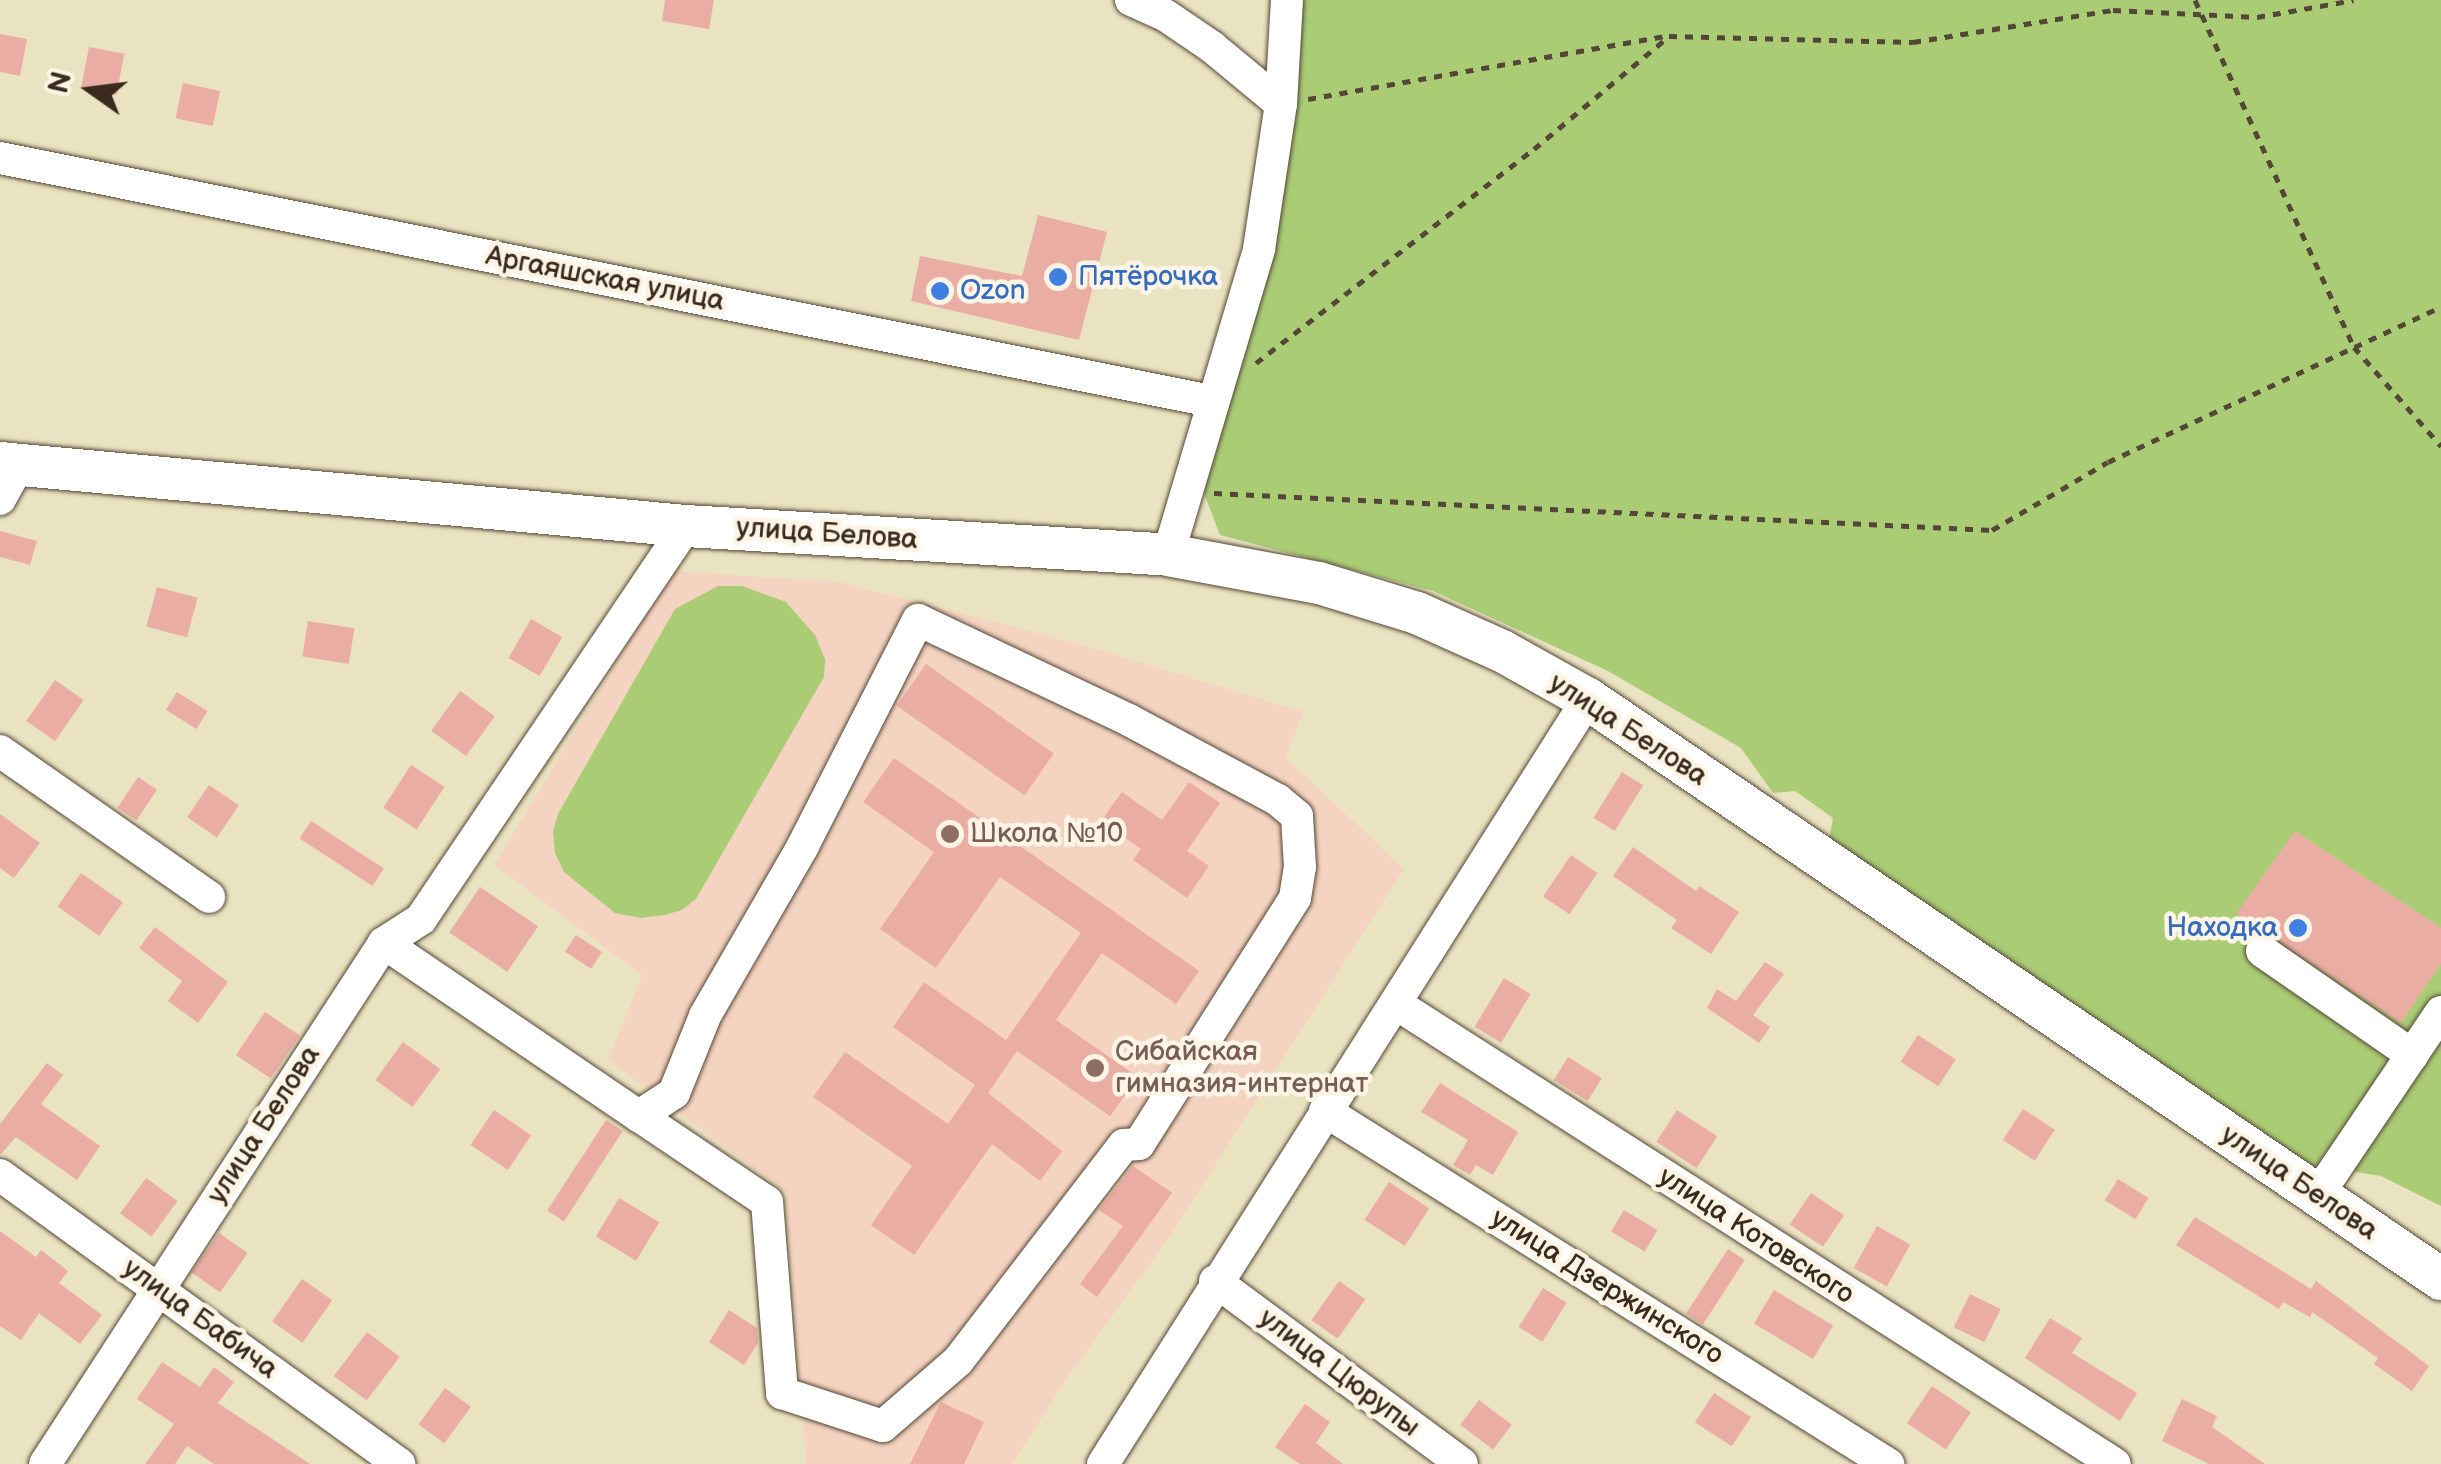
<!DOCTYPE html>
<html>
<head>
<meta charset="utf-8">
<style>
	body { margin:0 }
	#map { position:relative; width:2441px; height:1464px; overflow:hidden; background:#eae3c1; font-family:"Balsamiq Sans",sans-serif }
	div>[style] { position:absolute }
	.built>* { inset:0; background:#f4d3c0 }
	.green>* { inset:0; background:#a9cc75 }
	.building>* { inset:0; background:#eaada4; transform-origin:0 0 }
	.path>* { height:5px; margin-top:-2.5px; transform-origin:0; background:repeating-linear-gradient(90deg,#554636 0 8px,transparent 0 16px) }
	.roads { filter:drop-shadow(0 0 2px #554636) drop-shadow(0 0 2px #554636) }
	.minor>* { height:32px; margin:-16px; padding:0 16px; transform-origin:16px; border-radius:16px; background:#fff }
	.major>* { height:42px; margin:-21px; padding:0 21px; transform-origin:21px; border-radius:21px; background:#fff }
	.dots>* { width:28px; height:28px; translate:-50% -50%; box-sizing:border-box; border:5px solid #fcf5e5; border-radius:50% }
	span { translate:-50% -50%; white-space:nowrap; text-align:center; line-height:1.15; -webkit-text-stroke:9px #fcf5e5; paint-order:stroke }
	.shop-label { font-size:28px; color:#366cbe }
	.left { translate:0 -50%; text-align:left }
	.right { translate:-100% -50%; text-align:right }
	.street-label { font-size:28px; color:#3b2a1e }
	.education-label { font-size:28px; color:#785e54 }
	.north { position:absolute; left:40px; top:40px; width:100px; height:100px; -webkit-text-stroke:8px #fcf5e5; paint-order:stroke; rotate:284deg; font-size:28px; font-weight:700; line-height:40px; text-align:center; color:#3b2a1e }
	.north::after { content:''; display:block; margin:auto; width:35px; height:45px; background:#3b2a1e; clip-path:polygon(50% 0,100% 100%,50% 72%,0 100%) }
</style>
</head>
<body>
<div id="map">
	<div class="built">
		<i style="clip-path:polygon(672px 571px,840px 582px,1079px 644px,1303px 712px,1286px 758px,1404px 869px,1170px 1236px,1067px 1378px,1012px 1464px,806px 1464px,786px 1192px,608px 1060px,642px 975px,494px 865px)"></i>
	</div>
	<div class="green">
		<i style="clip-path:polygon(1279px 0,2441px 0,2441px 1206px,2381px 1176px,2299px 1163px,1829px 839px,1833px 818px,1795px 791px,1773px 793px,1741px 748px,1608px 671px,1433px 591px,1220px 535px,1199px 480px,1249px 234px)"></i>
		<i style="clip-path:polygon(718px 586px,742px 586px,786px 602px,815px 635px,825px 659px,824px 677px,696px 899px,682px 910px,664px 915px,641px 918px,615px 913px,564px 872px,555px 853px,553px 832px,558px 814px,675px 609px)"></i>
	</div>
	<div class="building">
		<i style="clip-path:polygon(665px 0,714px 0,709px 29px,662px 21px)"></i>
		<i style="clip-path:polygon(0 34px,27px 39px,20px 76px,0 72px)"></i>
		<i style="left:89px;top:47px;width:36px;height:42px;rotate:11deg"></i>
		<i style="left:183px;top:83px;width:38px;height:36px;rotate:12deg"></i>
		<i style="clip-path:polygon(1038px 215px,1107px 232px,1079px 340px,911px 301px,920px 256px,1022px 276px)"></i>
		<i style="clip-path:polygon(0 531px,37px 541px,30px 565px,0 557px)"></i>
		<i style="left:157px;top:587px;width:42px;height:41px;rotate:15deg"></i>
		<i style="left:531px;top:619px;width:36px;height:45px;rotate:30deg"></i>
		<i style="left:308px;top:621px;width:47px;height:36px;rotate:9deg"></i>
		<i style="left:926px;top:664px;width:156px;height:51px;rotate:35deg"></i>
		<i style="left:55px;top:680px;width:35px;height:50px;rotate:35deg"></i>
		<i style="left:460px;top:691px;width:43px;height:49px;rotate:36deg"></i>
		<i style="left:177px;top:692px;width:36px;height:21px;rotate:32deg"></i>
		<i style="clip-path:polygon(894px 758px,1199px 971px,1176px 1004px,1102px 953px,1056px 1020px,1138px 1077px,1110px 1116px,1017px 1051px,988px 1093px,1062px 1151px,1040px 1181px,992px 1144px,914px 1255px,871px 1225px,912px 1166px,813px 1097px,845px 1052px,948px 1124px,975px 1085px,893px 1027px,924px 982px,1006px 1040px,1081px 933px,1000px 877px,936px 968px,880px 929px,934px 852px,863px 802px)"></i>
		<i style="left:411px;top:765px;width:40px;height:51px;rotate:33deg"></i>
		<i style="left:1622px;top:772px;width:25px;height:54px;rotate:32deg"></i>
		<i style="left:138px;top:777px;width:23px;height:37px;rotate:34deg"></i>
		<i style="clip-path:polygon(1189px 782px,1220px 803px,1187px 851px,1209px 866px,1187px 898px,1133px 860px,1141px 849px,1101px 821px,1122px 792px,1162px 820px)"></i>
		<i style="left:209px;top:785px;width:36px;height:39px;rotate:34deg"></i>
		<i style="clip-path:polygon(0 814px,40px 843px,14px 878px,0 868px)"></i>
		<i style="left:311px;top:821px;width:87px;height:21px;rotate:33deg"></i>
		<i style="clip-path:polygon(2295px 831px,2441px 928px,2441px 963px,2401px 1023px,2236px 914px)"></i>
		<i style="clip-path:polygon(1633px 847px,1696px 891px,1699px 886px,1739px 912px,1711px 954px,1671px 928px,1677px 920px,1613px 876px)"></i>
		<i style="left:1571px;top:855px;width:32px;height:50px;rotate:34deg"></i>
		<i style="left:81px;top:873px;width:51px;height:41px;rotate:35deg"></i>
		<i style="left:480px;top:887px;width:70px;height:55px;rotate:34deg"></i>
		<i style="clip-path:polygon(155px 927px,228px 982px,198px 1023px,168px 1001px,182px 981px,139px 948px)"></i>
		<i style="left:576px;top:935px;width:31px;height:20px;rotate:33deg"></i>
		<i style="clip-path:polygon(1765px 962px,1784px 974px,1753px 1015px,1770px 1027px,1759px 1043px,1707px 1008px,1717px 989px,1736px 1001px)"></i>
		<i style="left:1504px;top:978px;width:31px;height:57px;rotate:31deg"></i>
		<i style="left:265px;top:1012px;width:42px;height:52px;rotate:34deg"></i>
		<i style="left:1918px;top:1035px;width:45px;height:32px;rotate:33deg"></i>
		<i style="left:403px;top:1042px;width:46px;height:47px;rotate:36deg"></i>
		<i style="left:1568px;top:1057px;width:40px;height:27px;rotate:32deg"></i>
		<i style="clip-path:polygon(47px 1063px,63px 1075px,41px 1104px,100px 1146px,77px 1180px,16px 1137px,0 1155px,0 1124px)"></i>
		<i style="clip-path:polygon(1440px 1083px,1518px 1132px,1493px 1175px,1476px 1165px,1470px 1175px,1453px 1165px,1468px 1140px,1421px 1112px)"></i>
		<i style="left:2023px;top:1109px;width:38px;height:37px;rotate:33deg"></i>
		<i style="left:494px;top:1110px;width:45px;height:42px;rotate:34deg"></i>
		<i style="left:1677px;top:1110px;width:48px;height:38px;rotate:33deg"></i>
		<i style="left:606px;top:1120px;width:20px;height:108px;rotate:33deg"></i>
		<i style="clip-path:polygon(1133px 1166px,1172px 1193px,1097px 1297px,1080px 1284px,1123px 1226px,1099px 1210px)"></i>
		<i style="left:146px;top:1178px;width:39px;height:44px;rotate:36deg"></i>
		<i style="left:2118px;top:1179px;width:36px;height:25px;rotate:32deg"></i>
		<i style="left:1389px;top:1182px;width:48px;height:45px;rotate:33deg"></i>
		<i style="left:1811px;top:1193px;width:40px;height:38px;rotate:34deg"></i>
		<i style="left:619px;top:1198px;width:47px;height:45px;rotate:31deg"></i>
		<i style="left:1624px;top:1210px;width:39px;height:25px;rotate:31deg"></i>
		<i style="clip-path:polygon(2195px 1217px,2311px 1289px,2316px 1281px,2429px 1366px,2412px 1391px,2374px 1364px,2378px 1358px,2312px 1312px,2310px 1317px,2283px 1302px,2279px 1309px,2176px 1245px)"></i>
		<i style="left:1877px;top:1226px;width:38px;height:48px;rotate:29deg"></i>
		<i style="clip-path:polygon(0 1231px,36px 1257px,41px 1250px,68px 1271px,59px 1283px,102px 1315px,80px 1344px,39px 1313px,21px 1340px,0 1326px)"></i>
		<i style="left:219px;top:1233px;width:35px;height:48px;rotate:35deg"></i>
		<i style="left:1728px;top:1249px;width:20px;height:77px;rotate:33deg"></i>
		<i style="left:302px;top:1279px;width:37px;height:52px;rotate:35deg"></i>
		<i style="left:1339px;top:1281px;width:32px;height:48px;rotate:35deg"></i>
		<i style="left:1543px;top:1288px;width:28px;height:46px;rotate:32deg"></i>
		<i style="left:1774px;top:1290px;width:69px;height:39px;rotate:31deg"></i>
		<i style="left:1970px;top:1294px;width:34px;height:37px;rotate:26deg"></i>
		<i style="clip-path:polygon(729px 1310px,757px 1328px,758px 1343px,744px 1365px,709px 1342px)"></i>
		<i style="clip-path:polygon(2050px 1318px,2082px 1338px,2072px 1353px,2137px 1393px,2120px 1421px,2025px 1358px)"></i>
		<i style="left:367px;top:1332px;width:41px;height:55px;rotate:37deg"></i>
		<i style="clip-path:polygon(162px 1362px,200px 1387px,214px 1367px,234px 1382px,218px 1403px,310px 1464px,214px 1464px,187px 1446px,175px 1464px,145px 1464px,174px 1424px,137px 1399px)"></i>
		<i style="left:1932px;top:1386px;width:47px;height:45px;rotate:34deg"></i>
		<i style="left:445px;top:1388px;width:32px;height:45px;rotate:36deg"></i>
		<i style="left:1714px;top:1393px;width:44px;height:35px;rotate:33deg"></i>
		<i style="clip-path:polygon(2182px 1399px,2217px 1416px,2212px 1427px,2265px 1464px,2209px 1464px,2162px 1441px)"></i>
		<i style="left:1479px;top:1400px;width:41px;height:31px;rotate:37deg"></i>
		<i style="clip-path:polygon(941px 1402px,984px 1422px,964px 1464px,910px 1464px)"></i>
		<i style="clip-path:polygon(1305px 1404px,1330px 1422px,1316px 1443px,1343px 1464px,1300px 1464px,1275px 1447px)"></i>
	</div>
	<div class="path">
		<i style="left:2195px;top:0;width:382px;rotate:65.4deg"></i>
		<i style="left:2354px;top:347px;width:132px;rotate:48.7deg"></i>
		<i style="left:1308px;top:99px;width:364px;rotate:-10deg"></i>
		<i style="left:1256px;top:363px;width:351px;rotate:-37.6deg"></i>
		<i style="left:1534px;top:149px;width:176px;rotate:-39.9deg"></i>
		<i style="left:1669px;top:36px;width:244px;rotate:1.4deg"></i>
		<i style="left:1913px;top:42px;width:203px;rotate:-9.1deg"></i>
		<i style="left:2113px;top:10px;width:144px;rotate:2.8deg"></i>
		<i style="left:2257px;top:17px;width:98px;rotate:-9.9deg"></i>
		<i style="left:1214px;top:493px;width:779px;rotate:2.72deg"></i>
		<i style="left:1992px;top:530px;width:134px;rotate:-30.4deg"></i>
		<i style="left:2108px;top:462px;width:367px;rotate:-25deg"></i>
	</div>
	<div class="roads">
		<div class="minor">
			<i style="left:1131px;top:0;width:37px;rotate:24deg"></i>
			<i style="left:1165px;top:15px;width:57px;rotate:34.2deg"></i>
			<i style="left:1212px;top:47px;width:89px;rotate:39.6deg"></i>
			<i style="left:0;top:158px;width:1235px;rotate:11.35deg"></i>
			<i style="left:0;top:499px;width:38px;rotate:-61deg"></i>
			<i style="left:1168px;top:555px;width:319px;rotate:-73.4deg"></i>
			<i style="left:1259px;top:249px;width:147px;rotate:-81.4deg"></i>
			<i style="left:1281px;top:104px;width:104px;rotate:-86.7deg"></i>
			<i style="left:0;top:751px;width:255px;rotate:34.9deg"></i>
			<i style="left:384px;top:943px;width:308px;rotate:34.2deg"></i>
			<i style="left:639px;top:1116px;width:154px;rotate:33.9deg"></i>
			<i style="left:767px;top:1202px;width:192px;rotate:85.5deg"></i>
			<i style="left:782px;top:1393px;width:106px;rotate:18.1deg"></i>
			<i style="left:883px;top:1426px;width:99px;rotate:-40.9deg"></i>
			<i style="left:958px;top:1361px;width:272px;rotate:-52.5deg"></i>
			<i style="left:1124px;top:1145px;width:15px;rotate:-4deg"></i>
			<i style="left:1139px;top:1144px;width:291px;rotate:-57.6deg"></i>
			<i style="left:1295px;top:898px;width:31px;rotate:-81deg"></i>
			<i style="left:1300px;top:867px;width:51px;rotate:-93.4deg"></i>
			<i style="left:1297px;top:816px;width:25px;rotate:-140deg"></i>
			<i style="left:1278px;top:800px;width:169px;rotate:-151.8deg"></i>
			<i style="left:1129px;top:720px;width:233px;rotate:-154.6deg"></i>
			<i style="left:918px;top:620px;width:254px;rotate:117deg"></i>
			<i style="left:803px;top:846px;width:196px;rotate:120deg"></i>
			<i style="left:705px;top:1016px;width:83px;rotate:111.9deg"></i>
			<i style="left:674px;top:1093px;width:42px;rotate:146.7deg"></i>
			<i style="left:2262px;top:951px;width:183px;rotate:34.7deg"></i>
			<i style="left:2412px;top:1055px;width:170px;rotate:124deg"></i>
			<i style="left:1398px;top:1005px;width:851px;rotate:32.63deg"></i>
			<i style="left:2412px;top:1055px;width:52px;rotate:-56deg"></i>
			<i style="left:1325px;top:1111px;width:665px;rotate:32.09deg"></i>
			<i style="left:0;top:1175px;width:493px;rotate:35.9deg"></i>
			<i style="left:1215px;top:1281px;width:307px;rotate:36.5deg"></i>
			<i style="left:45px;top:1464px;width:622px;rotate:-56.95deg"></i>
			<i style="left:384px;top:943px;width:44px;rotate:-33deg"></i>
			<i style="left:421px;top:919px;width:474px;rotate:-56deg"></i>
			<i style="left:1103px;top:1464px;width:906px;rotate:-57.63deg"></i>
		</div>
		<div class="major">
			<i style="left:0;top:463px;width:689px;rotate:5.25deg"></i>
			<i style="left:686px;top:526px;width:483px;rotate:3.4deg"></i>
			<i style="left:1168px;top:555px;width:154px;rotate:10.5deg"></i>
			<i style="left:1319px;top:583px;width:102px;rotate:17deg"></i>
			<i style="left:1417px;top:613px;width:93px;rotate:24.1deg"></i>
			<i style="left:1502px;top:651px;width:98px;rotate:29.2deg"></i>
			<i style="left:1588px;top:699px;width:1032px;rotate:34.21deg"></i>
		</div>
	</div>
	<div class="dots">
		<i style="left:1058px;top:277px;background:#3f7fe0"></i>
		<i style="left:940px;top:291px;background:#3f7fe0"></i>
		<i style="left:950px;top:834px;background:#8d6e63"></i>
		<i style="left:2298px;top:928px;background:#3f7fe0"></i>
		<i style="left:1095px;top:1068px;background:#8d6e63"></i>
	</div>
	<div class="shop-label">
		<span class="left" style="left:1078px;top:277px">Пятёрочка</span>
		<span class="left" style="left:960px;top:291px">Ozon</span>
		<span class="right" style="left:2278px;top:928px">Находка</span>
	</div>
	<div class="street-label">
		<span style="left:605px;top:279px;rotate:11deg">Аргаяшская улица</span>
		<span style="left:827px;top:534px;rotate:4deg">улица Белова</span>
		<span style="left:1628px;top:730px;rotate:33deg">улица Белова</span>
		<span style="left:264px;top:1125px;rotate:-57deg">улица Белова</span>
		<span style="left:2299px;top:1183px;rotate:34deg">улица Белова</span>
		<span style="left:1756px;top:1236px;rotate:33deg">улица Котовского</span>
		<span style="left:1607px;top:1287px;rotate:32deg">улица Дзержинского</span>
		<span style="left:200px;top:1319px;rotate:36deg">улица Бабича</span>
		<span style="left:1339px;top:1373px;rotate:37deg">улица Цюрупы</span>
	</div>
	<div class="education-label">
		<span class="left" style="left:970px;top:834px">Школа №10</span>
		<span class="left" style="left:1115px;top:1068px">Сибайская<br>гимназия-интернат</span>
	</div>
	<div class="north">N</div>
</div>
</body>
</html>
